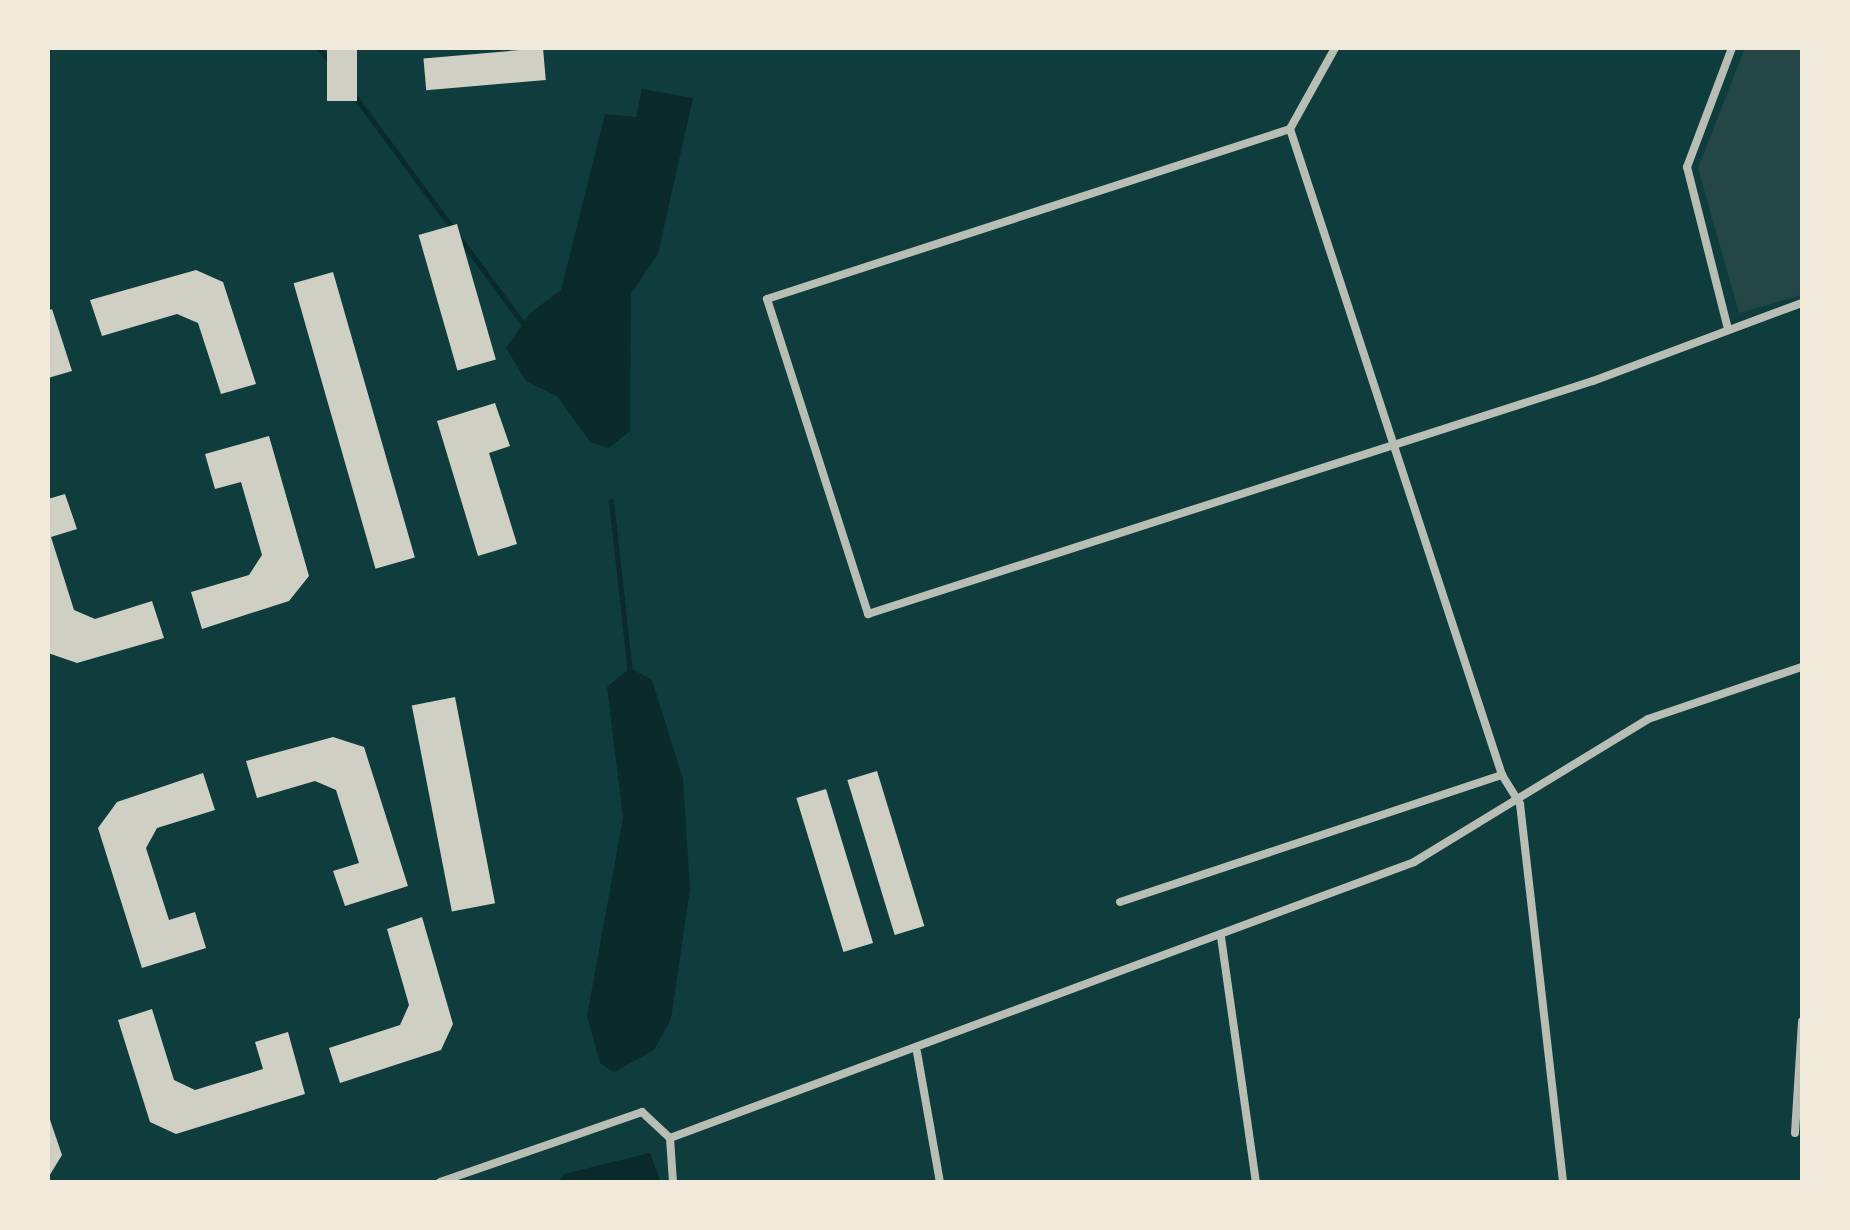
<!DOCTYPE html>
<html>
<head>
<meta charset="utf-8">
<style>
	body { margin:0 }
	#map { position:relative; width:1850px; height:1230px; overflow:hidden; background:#0f3d3e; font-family:"Nunito Sans",sans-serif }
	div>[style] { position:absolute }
	.green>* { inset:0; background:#244646 }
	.water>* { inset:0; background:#0a2a2b }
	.stream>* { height:5px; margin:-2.5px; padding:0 2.5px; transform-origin:2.5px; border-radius:2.5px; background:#0a2a2b }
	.building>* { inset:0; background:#cfcfc3; transform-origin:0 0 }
	.minor>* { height:8px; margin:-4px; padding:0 4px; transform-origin:4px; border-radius:4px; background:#b8beb3 }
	span { translate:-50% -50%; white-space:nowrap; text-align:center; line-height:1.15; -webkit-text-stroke:9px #f1e9da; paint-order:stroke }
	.frame { position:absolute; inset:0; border:50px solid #f1e9da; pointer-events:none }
</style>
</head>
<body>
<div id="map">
	<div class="green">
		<i style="clip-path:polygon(1745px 48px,1802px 48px,1802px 295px,1739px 313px,1698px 168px)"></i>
	</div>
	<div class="water">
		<i style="clip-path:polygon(642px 89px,693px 98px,658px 254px,631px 294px,630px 431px,609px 448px,590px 442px,558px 397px,526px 381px,506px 348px,530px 313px,561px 290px,605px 114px,636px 117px)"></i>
		<i style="clip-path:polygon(630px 668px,652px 680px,683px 779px,690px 889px,671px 1019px,654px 1050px,614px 1072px,600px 1063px,587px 1016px,623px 818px,607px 687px)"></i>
		<i style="clip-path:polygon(650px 1153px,661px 1182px,558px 1182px,564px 1174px)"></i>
	</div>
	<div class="stream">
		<i style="left:319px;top:48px;width:21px;rotate:53deg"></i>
		<i style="left:356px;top:98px;width:284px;rotate:53.5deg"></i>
		<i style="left:611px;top:501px;width:172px;rotate:83.7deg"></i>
	</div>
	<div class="building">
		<i style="left:327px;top:48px;width:30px;height:53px"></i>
		<i style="left:543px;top:48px;width:32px;height:120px;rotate:85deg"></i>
		<i style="left:457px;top:224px;width:141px;height:40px;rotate:74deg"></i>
		<i style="clip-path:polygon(196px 270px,223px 282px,256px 384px,221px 394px,198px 323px,177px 314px,102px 336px,90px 300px)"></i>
		<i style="left:333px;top:272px;width:297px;height:41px;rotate:74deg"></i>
		<i style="clip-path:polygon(52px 309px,72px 371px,48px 378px,48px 311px)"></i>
		<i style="clip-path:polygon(495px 403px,510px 446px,489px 453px,517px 544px,478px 556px,437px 421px)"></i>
		<i style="clip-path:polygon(269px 436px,309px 576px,289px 601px,202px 629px,191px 592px,249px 575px,262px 555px,241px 482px,215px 489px,205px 454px)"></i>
		<i style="clip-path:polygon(65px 494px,77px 529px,51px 537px,74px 610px,95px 619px,152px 601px,164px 638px,77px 663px,48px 653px,48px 499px)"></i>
		<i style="left:455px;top:697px;width:210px;height:44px;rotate:79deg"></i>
		<i style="clip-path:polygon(333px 737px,364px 747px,408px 886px,345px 906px,333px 871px,359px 863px,336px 790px,315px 781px,257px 798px,246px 761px)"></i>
		<i style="left:877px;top:771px;width:162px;height:31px;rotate:73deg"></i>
		<i style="clip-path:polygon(203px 773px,215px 810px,157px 828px,146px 848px,169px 920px,195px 912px,206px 948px,142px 968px,98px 828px,117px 802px)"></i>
		<i style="left:826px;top:789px;width:161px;height:31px;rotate:73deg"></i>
		<i style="clip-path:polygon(422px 917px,453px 1024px,441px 1050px,340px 1083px,329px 1048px,400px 1025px,409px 1005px,387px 929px)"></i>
		<i style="clip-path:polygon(152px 1009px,174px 1080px,195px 1090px,263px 1069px,255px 1042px,288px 1032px,305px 1094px,176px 1134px,150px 1122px,118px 1020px)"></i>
		<i style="clip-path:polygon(48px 1114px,62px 1155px,48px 1178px)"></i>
	</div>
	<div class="minor">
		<i style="left:1335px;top:48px;width:93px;rotate:119.1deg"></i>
		<i style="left:1290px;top:129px;width:550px;rotate:161.99deg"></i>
		<i style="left:767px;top:299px;width:331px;rotate:72.2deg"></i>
		<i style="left:868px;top:614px;width:762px;rotate:-17.82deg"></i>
		<i style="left:1593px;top:381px;width:223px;rotate:-20.5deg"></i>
		<i style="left:1290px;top:129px;width:680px;rotate:71.83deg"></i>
		<i style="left:1502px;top:775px;width:34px;rotate:58deg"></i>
		<i style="left:1520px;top:804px;width:380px;rotate:83.5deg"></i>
		<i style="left:1728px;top:329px;width:167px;rotate:-104.2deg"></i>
		<i style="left:1687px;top:167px;width:127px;rotate:-69.3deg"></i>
		<i style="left:1120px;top:902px;width:403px;rotate:-18.4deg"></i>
		<i style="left:1221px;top:937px;width:247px;rotate:81.9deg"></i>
		<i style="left:917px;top:1052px;width:132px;rotate:80deg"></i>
		<i style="left:1795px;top:1133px;width:112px;rotate:-86.4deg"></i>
		<i style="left:670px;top:1138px;width:794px;rotate:-20.35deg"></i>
		<i style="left:1414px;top:862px;width:274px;rotate:-31.4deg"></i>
		<i style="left:1648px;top:719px;width:163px;rotate:-18.7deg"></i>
		<i style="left:440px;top:1182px;width:214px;rotate:-19.1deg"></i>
		<i style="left:642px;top:1112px;width:38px;rotate:43deg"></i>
		<i style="left:670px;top:1138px;width:44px;rotate:86.1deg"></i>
	</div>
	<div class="frame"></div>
</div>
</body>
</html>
